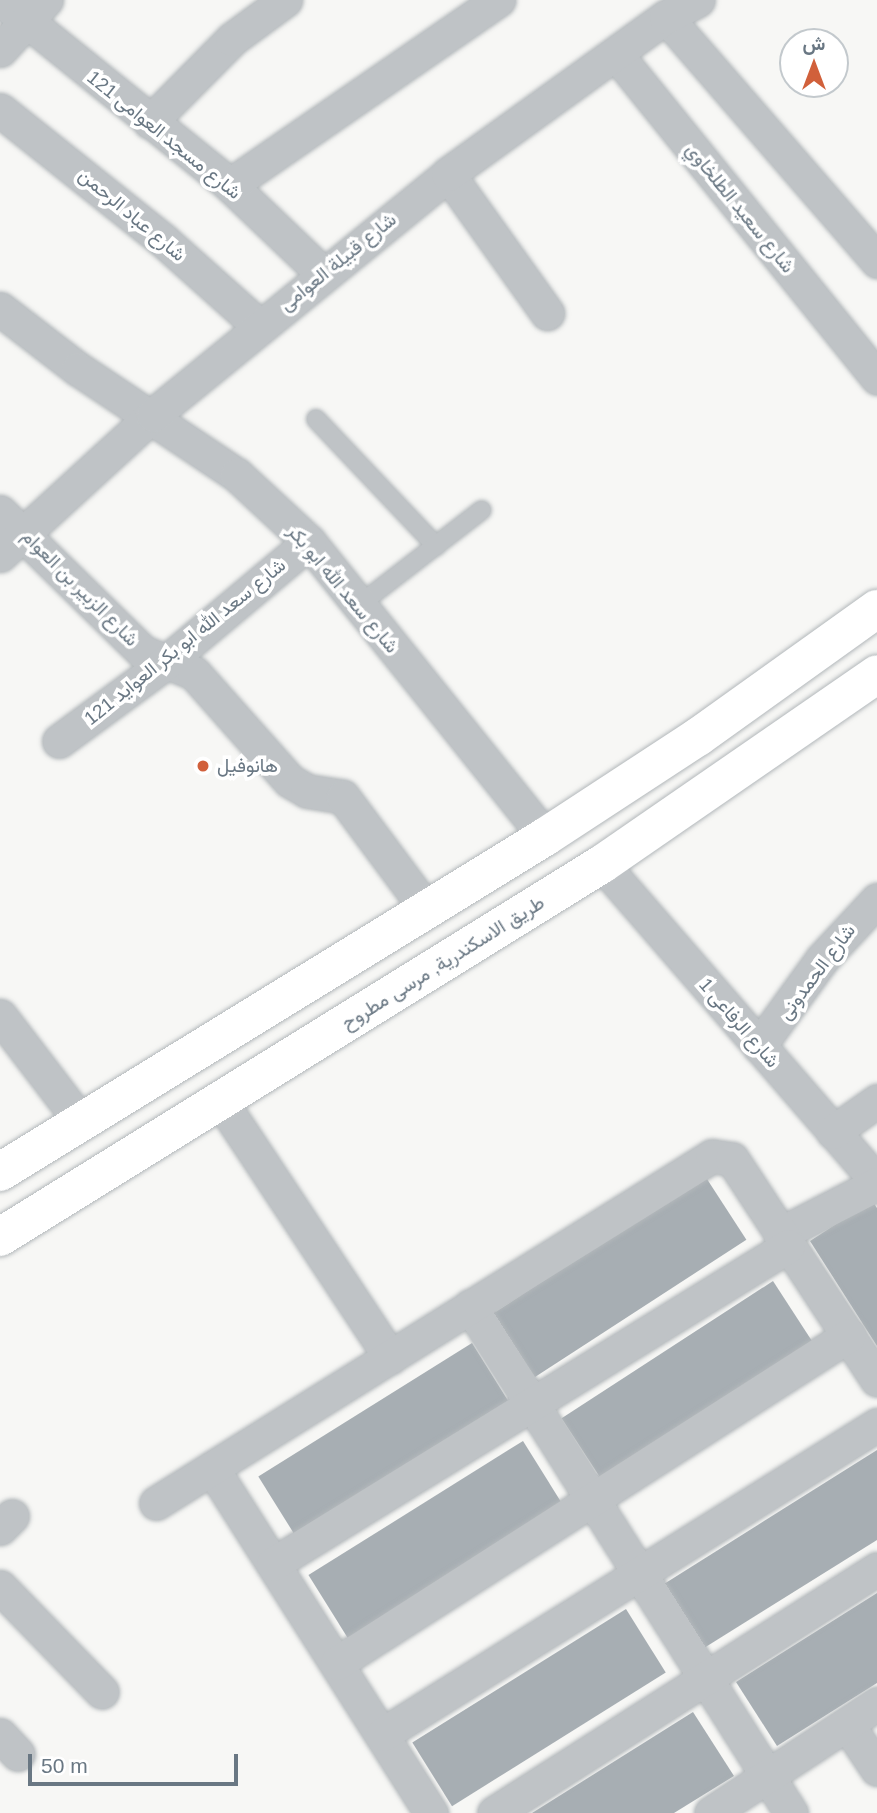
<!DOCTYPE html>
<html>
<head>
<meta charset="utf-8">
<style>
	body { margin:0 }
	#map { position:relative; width:877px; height:1813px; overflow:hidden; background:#f7f7f5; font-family:Arial,Vazirmatn,sans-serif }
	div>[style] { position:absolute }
	.building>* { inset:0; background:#a7aeb3; transform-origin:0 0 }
	.roads { filter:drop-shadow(0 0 2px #b2b7ba) drop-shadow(0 0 2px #b2b7ba) }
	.lane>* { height:18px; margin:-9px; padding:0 9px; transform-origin:9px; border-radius:9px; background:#bfc3c6 }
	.street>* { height:33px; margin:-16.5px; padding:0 16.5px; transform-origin:16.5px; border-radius:16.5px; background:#bfc3c6 }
	.primary>* { height:38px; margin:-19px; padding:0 19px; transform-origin:19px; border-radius:19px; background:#fff }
	.dots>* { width:19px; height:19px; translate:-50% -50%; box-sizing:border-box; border:4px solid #fff; border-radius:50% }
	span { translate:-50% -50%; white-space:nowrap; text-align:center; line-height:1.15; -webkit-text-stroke:7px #fff; paint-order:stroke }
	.street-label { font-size:19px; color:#697783 }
	.poi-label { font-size:19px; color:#697783 }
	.left { translate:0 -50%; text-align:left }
	.north { position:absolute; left:779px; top:28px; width:70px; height:70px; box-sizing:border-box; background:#fff; border:2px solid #c3c9cd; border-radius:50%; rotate:0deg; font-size:19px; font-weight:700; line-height:28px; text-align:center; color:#697783 }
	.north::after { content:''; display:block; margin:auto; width:24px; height:32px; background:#d1603b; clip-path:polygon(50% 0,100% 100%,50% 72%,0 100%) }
	.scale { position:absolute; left:28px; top:1754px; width:210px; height:32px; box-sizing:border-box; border:4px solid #697783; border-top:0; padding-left:9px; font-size:21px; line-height:24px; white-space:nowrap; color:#697783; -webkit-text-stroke:5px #fff; paint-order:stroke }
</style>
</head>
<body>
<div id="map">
	<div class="building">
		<i style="left:705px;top:1176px;width:76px;height:252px;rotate:57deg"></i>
		<i style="clip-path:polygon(872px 1201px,877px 1208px,877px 1346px,810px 1241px)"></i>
		<i style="left:773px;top:1281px;width:76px;height:252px;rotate:57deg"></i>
		<i style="left:472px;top:1343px;width:75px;height:252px;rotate:58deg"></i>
		<i style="left:523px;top:1441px;width:76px;height:253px;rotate:58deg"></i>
		<i style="clip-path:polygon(877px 1450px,877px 1540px,704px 1648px,664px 1584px)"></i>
		<i style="clip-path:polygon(877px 1593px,877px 1683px,777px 1746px,736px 1682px)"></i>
		<i style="left:626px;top:1609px;width:75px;height:252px;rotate:58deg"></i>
		<i style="clip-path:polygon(693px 1712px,734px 1776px,674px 1813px,532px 1813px)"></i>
	</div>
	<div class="roads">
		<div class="lane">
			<i style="left:316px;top:419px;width:175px;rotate:46.6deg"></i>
			<i style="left:359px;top:605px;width:155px;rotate:-37.7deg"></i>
		</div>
		<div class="street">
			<i style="left:1px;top:0;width:294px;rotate:38.9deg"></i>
			<i style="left:230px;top:185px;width:129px;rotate:43.7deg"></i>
			<i style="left:666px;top:17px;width:323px;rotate:49.1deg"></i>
			<i style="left:0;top:50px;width:68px;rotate:-47.4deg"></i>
			<i style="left:616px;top:54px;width:416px;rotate:51.1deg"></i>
			<i style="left:0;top:110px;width:210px;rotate:38.6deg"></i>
			<i style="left:164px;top:241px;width:127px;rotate:41.8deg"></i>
			<i style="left:150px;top:122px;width:117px;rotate:-45.3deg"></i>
			<i style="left:232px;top:39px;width:66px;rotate:-36.3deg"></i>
			<i style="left:448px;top:174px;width:171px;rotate:54.5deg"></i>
			<i style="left:230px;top:185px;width:326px;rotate:-34.6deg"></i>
			<i style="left:0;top:309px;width:98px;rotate:37.6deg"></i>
			<i style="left:78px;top:369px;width:191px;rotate:33.7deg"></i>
			<i style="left:237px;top:475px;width:98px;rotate:42.9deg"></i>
			<i style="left:309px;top:542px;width:378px;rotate:51.3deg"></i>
			<i style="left:0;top:512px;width:200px;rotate:44.4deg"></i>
			<i style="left:143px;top:652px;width:55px;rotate:22.4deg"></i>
			<i style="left:194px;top:673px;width:144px;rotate:48.4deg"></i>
			<i style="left:290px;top:781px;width:20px;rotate:30deg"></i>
			<i style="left:307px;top:791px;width:36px;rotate:9deg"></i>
			<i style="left:343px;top:797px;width:141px;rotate:53.4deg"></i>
			<i style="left:0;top:555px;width:207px;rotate:-42.5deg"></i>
			<i style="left:153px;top:415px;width:381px;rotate:-39.2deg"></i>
			<i style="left:448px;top:174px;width:269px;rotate:-35.8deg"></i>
			<i style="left:666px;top:17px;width:36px;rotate:-28deg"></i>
			<i style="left:59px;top:741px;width:132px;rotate:-36.3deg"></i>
			<i style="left:165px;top:663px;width:188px;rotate:-40deg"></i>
			<i style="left:602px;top:864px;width:420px;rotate:49.1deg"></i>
			<i style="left:0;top:1016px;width:133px;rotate:52.6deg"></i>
			<i style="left:759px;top:1046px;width:107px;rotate:-54.1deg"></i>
			<i style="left:822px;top:959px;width:81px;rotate:-47deg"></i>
			<i style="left:222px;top:1103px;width:305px;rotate:56.5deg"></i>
			<i style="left:833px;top:1132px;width:54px;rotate:-35.2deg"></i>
			<i style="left:780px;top:1234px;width:109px;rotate:-27.3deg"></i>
			<i style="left:470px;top:1306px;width:600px;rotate:57.66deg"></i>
			<i style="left:212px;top:1468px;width:409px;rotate:57.6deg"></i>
			<i style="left:156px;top:1503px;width:655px;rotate:-31.97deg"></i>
			<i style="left:712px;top:1156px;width:20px;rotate:9deg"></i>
			<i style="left:732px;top:1159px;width:264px;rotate:56.7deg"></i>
			<i style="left:0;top:1528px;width:17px;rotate:-45deg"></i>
			<i style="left:273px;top:1564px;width:605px;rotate:-31.69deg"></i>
			<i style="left:0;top:1587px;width:146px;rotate:45.8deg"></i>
			<i style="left:337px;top:1663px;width:608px;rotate:-32.64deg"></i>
			<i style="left:847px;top:1724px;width:54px;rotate:56.3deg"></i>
			<i style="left:383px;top:1734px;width:583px;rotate:-32.03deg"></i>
			<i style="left:0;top:1735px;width:26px;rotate:47deg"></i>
			<i style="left:494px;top:1813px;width:454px;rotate:-32.5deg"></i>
			<i style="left:711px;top:1813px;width:199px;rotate:-33.3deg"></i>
		</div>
		<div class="primary">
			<i style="left:0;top:1172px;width:640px;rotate:-31.58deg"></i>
			<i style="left:545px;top:837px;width:183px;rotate:-33.2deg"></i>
			<i style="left:698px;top:737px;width:220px;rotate:-35.6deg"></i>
			<i style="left:0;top:1237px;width:708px;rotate:-31.78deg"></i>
			<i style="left:602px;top:864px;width:334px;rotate:-34.6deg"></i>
		</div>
	</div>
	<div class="dots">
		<i style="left:203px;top:766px;background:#d1603b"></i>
	</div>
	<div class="street-label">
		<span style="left:164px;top:135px;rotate:39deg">شارع مسجد العوامى 121</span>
		<span style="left:740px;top:208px;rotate:51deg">شارع سعيد الطلخاوي</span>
		<span style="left:132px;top:215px;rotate:40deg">شارع عباد الرحمن</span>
		<span style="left:338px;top:262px;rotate:-39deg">شارع قبيلة العوامى</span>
		<span style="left:80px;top:588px;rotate:45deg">شارع الزبير بن العوام</span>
		<span style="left:343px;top:589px;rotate:50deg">شارع سعد الله ابو بكر</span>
		<span style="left:185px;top:642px;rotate:-39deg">شارع سعد الله ابو بكر العوايد 121</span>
		<span style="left:443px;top:963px;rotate:-32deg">طريق الاسكندرية, مرسى مطروح</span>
		<span style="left:817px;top:972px;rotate:-53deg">شارع الحمدونى</span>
		<span style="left:739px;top:1023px;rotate:49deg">شارع الرفاعى 1</span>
	</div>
	<div class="poi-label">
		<span class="left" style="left:217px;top:766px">هانوفيل</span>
	</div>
	<div class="north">ش</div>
	<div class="scale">50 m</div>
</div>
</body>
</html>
